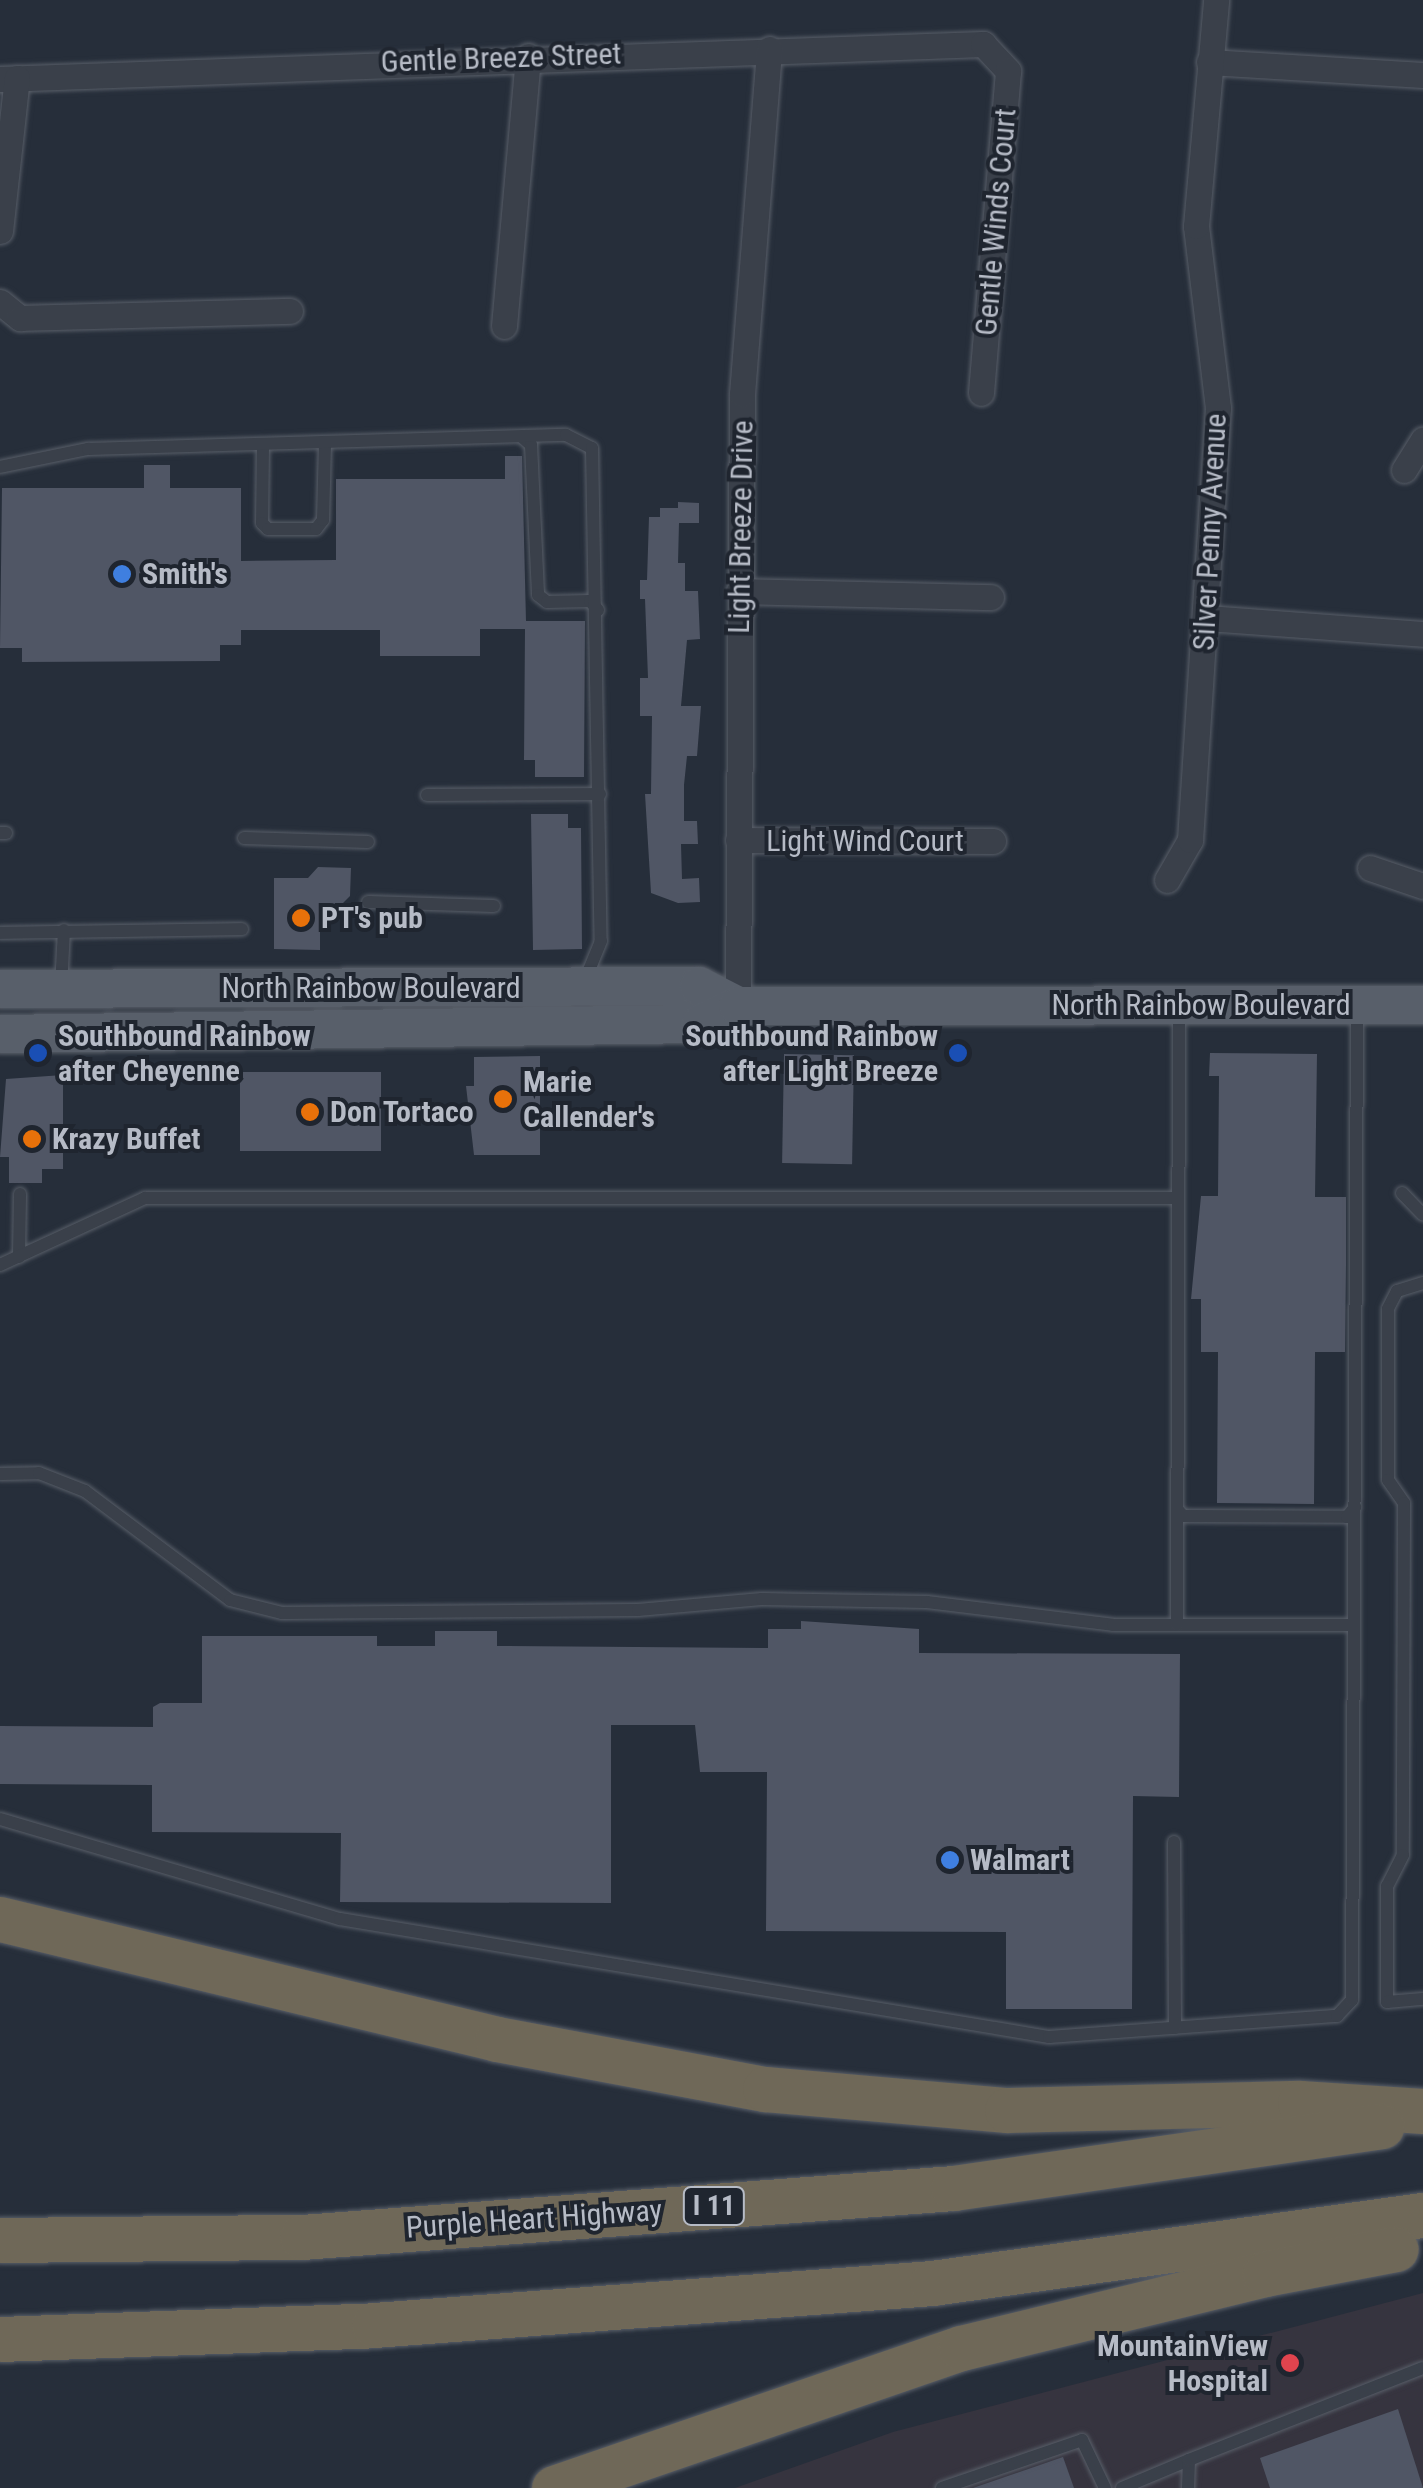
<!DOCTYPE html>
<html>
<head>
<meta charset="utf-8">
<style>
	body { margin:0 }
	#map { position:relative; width:1423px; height:2488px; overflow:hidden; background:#262e3a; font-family:"Roboto Condensed",sans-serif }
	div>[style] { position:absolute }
	.medical>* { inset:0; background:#36343f }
	.building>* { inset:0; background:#505665; transform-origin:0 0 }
	.roads { filter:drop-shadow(0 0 2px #585e68) drop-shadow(0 0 2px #585e68) }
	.lane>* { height:12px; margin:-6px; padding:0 6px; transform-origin:6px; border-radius:6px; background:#3a404a }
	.street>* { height:25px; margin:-12.5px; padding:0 12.5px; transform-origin:12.5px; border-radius:12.5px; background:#3a404a }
	.primary>* { height:38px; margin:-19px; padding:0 19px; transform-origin:19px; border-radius:19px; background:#585f6a }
	.highway>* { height:45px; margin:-22.5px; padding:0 22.5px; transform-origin:22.5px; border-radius:22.5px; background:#6f6858 }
	.dots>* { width:28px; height:28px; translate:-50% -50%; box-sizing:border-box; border:5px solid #1f252f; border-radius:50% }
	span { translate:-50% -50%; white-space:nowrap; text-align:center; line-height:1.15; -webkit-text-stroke:8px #1f252f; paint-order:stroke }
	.shield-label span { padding:2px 8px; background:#1f252f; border:2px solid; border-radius:8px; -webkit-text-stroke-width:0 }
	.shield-label { font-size:28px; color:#b6bbc6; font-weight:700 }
	.street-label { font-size:30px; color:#b6bbc6 }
	.poi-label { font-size:30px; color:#b6bbc6; font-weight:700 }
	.left { translate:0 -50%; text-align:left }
	.right { translate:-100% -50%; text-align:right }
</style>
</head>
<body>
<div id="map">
	<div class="medical">
		<i style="clip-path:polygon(1423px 2293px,1423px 2488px,735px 2488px,893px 2432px)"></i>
	</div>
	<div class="building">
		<i style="clip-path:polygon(505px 456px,522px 456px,526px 621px,585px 621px,584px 777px,535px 777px,535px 760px,524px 760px,525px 629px,480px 629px,480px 656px,380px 656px,380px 630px,241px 630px,241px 645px,220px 645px,220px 661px,22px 662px,22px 648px,0 648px,2px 488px,144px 488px,144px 465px,170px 465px,170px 488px,241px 488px,241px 561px,336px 560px,336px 479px,505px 479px)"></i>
		<i style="clip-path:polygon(678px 502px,699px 503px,699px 523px,679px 523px,678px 563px,685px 563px,685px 591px,698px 591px,700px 639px,687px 640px,681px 706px,701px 706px,697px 756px,687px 756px,684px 785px,684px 821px,697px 821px,698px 844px,681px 844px,682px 879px,699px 878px,700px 902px,678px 903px,651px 893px,645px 794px,651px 794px,652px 716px,640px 716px,640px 678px,648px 678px,645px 599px,640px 599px,640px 580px,647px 580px,649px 517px,660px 517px,660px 508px,678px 508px)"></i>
		<i style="clip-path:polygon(531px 814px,568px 814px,568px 828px,581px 828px,582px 949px,533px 950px)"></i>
		<i style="clip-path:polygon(318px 867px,351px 868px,350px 896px,320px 926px,320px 950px,274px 949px,274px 878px,308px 878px)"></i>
		<i style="clip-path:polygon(1210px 1053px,1317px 1054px,1315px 1197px,1346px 1197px,1346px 1264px,1345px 1352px,1315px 1352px,1314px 1504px,1217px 1503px,1218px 1352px,1201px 1352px,1201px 1299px,1191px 1299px,1201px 1196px,1218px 1196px,1219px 1076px,1209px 1076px)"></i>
		<i style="left:784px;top:1054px;width:70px;height:109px;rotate:1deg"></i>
		<i style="clip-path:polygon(540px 1056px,540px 1155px,474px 1155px,466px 1086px,474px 1086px,474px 1057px)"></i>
		<i style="left:240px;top:1072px;width:141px;height:79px"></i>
		<i style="clip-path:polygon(63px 1075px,63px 1169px,42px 1169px,42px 1183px,9px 1183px,9px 1157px,0 1157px,6px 1079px)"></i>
		<i style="clip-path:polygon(801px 1621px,919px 1629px,919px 1653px,1180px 1654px,1179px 1797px,1133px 1796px,1132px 2009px,1006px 2009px,1006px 1932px,766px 1931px,767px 1772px,700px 1772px,695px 1725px,611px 1725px,611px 1903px,340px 1902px,341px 1833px,152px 1832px,152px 1785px,0 1784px,0 1726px,153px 1727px,153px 1707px,160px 1703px,202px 1703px,202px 1636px,377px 1636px,377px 1646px,435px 1646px,435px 1631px,497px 1631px,497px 1646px,768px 1648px,768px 1629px,801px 1629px)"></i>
		<i style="clip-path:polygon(1398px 2409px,1423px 2488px,1270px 2488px,1260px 2458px)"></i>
		<i style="clip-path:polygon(1063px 2457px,1074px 2488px,973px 2488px)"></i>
	</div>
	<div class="roads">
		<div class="lane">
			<i style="left:522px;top:437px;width:12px;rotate:42deg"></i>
			<i style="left:531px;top:445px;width:150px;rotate:87.3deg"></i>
			<i style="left:538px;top:595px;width:11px;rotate:38deg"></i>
			<i style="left:547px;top:602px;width:43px;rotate:-1.3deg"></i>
			<i style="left:590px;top:601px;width:12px;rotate:48deg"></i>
			<i style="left:263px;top:444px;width:79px;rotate:90.7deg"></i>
			<i style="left:262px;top:523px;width:8px;rotate:45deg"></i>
			<i style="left:268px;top:529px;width:48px"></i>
			<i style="left:316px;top:529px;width:11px;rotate:-52deg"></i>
			<i style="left:323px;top:520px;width:77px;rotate:-88.5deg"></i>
			<i style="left:0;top:467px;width:90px;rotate:-11.6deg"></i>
			<i style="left:88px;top:449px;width:478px;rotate:-1.7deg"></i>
			<i style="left:566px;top:435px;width:29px;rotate:27deg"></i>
			<i style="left:592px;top:448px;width:493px;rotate:89deg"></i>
			<i style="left:601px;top:941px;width:42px;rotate:112.3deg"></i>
			<i style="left:427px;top:795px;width:173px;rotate:-0.3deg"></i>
			<i style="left:0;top:833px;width:6px"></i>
			<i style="left:244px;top:838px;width:124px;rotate:1.8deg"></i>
			<i style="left:368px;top:902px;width:126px;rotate:1.8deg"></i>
			<i style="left:0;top:933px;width:242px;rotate:-0.9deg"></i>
			<i style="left:61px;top:987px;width:57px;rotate:-87deg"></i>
			<i style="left:1402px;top:1193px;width:30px;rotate:46deg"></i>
			<i style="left:19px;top:1257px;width:63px;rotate:-89.1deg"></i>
			<i style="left:0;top:1265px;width:160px;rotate:-24.8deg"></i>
			<i style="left:145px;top:1198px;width:1030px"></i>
			<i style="left:1423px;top:1283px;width:27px;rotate:163deg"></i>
			<i style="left:1397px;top:1291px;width:20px;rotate:117deg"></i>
			<i style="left:1388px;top:1309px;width:171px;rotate:90deg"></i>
			<i style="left:1388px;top:1480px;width:28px;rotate:55deg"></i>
			<i style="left:1404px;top:1503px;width:352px;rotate:90.2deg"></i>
			<i style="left:1403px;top:1855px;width:35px;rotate:117deg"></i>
			<i style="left:1387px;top:1886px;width:116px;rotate:90deg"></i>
			<i style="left:1387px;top:2002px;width:36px;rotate:-5deg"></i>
			<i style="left:0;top:1474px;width:39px;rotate:-1deg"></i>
			<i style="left:39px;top:1473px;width:49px;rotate:21.4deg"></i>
			<i style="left:85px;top:1491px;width:181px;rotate:36.9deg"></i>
			<i style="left:230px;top:1600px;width:54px;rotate:14deg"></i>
			<i style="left:282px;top:1613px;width:356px;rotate:-0.5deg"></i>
			<i style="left:638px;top:1610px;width:124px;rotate:-5.1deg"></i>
			<i style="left:762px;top:1599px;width:165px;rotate:1deg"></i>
			<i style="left:927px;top:1602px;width:187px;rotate:7deg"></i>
			<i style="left:1113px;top:1625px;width:241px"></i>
			<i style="left:1177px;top:1509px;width:9px;rotate:49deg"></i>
			<i style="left:1183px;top:1516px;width:164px;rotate:0.3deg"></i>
			<i style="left:1347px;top:1517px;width:13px;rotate:-51deg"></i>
			<i style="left:1177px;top:1625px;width:618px;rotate:-89.81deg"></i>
			<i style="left:0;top:1819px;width:354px;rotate:16.4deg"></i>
			<i style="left:340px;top:1919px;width:719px;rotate:9.45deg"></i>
			<i style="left:1049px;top:2037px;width:289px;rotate:-4.2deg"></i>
			<i style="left:1337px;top:2016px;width:22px;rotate:-47deg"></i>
			<i style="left:1352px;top:2000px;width:993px;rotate:-89.71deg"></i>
			<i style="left:1174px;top:1842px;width:186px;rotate:89.7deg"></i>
			<i style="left:942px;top:2488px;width:148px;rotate:-18.9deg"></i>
			<i style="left:1082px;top:2440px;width:53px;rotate:64.4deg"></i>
			<i style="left:1122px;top:2488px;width:73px;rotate:-22.7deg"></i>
			<i style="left:1188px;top:2488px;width:28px;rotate:-88deg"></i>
			<i style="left:1189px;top:2460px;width:251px;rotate:-21.5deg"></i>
		</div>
		<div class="street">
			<i style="left:1209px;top:62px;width:214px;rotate:3.5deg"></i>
			<i style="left:0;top:79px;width:984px;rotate:-2.04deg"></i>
			<i style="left:983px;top:44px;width:37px;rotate:47deg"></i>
			<i style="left:1008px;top:71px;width:323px;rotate:94.8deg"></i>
			<i style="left:0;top:231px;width:154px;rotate:-83.7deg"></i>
			<i style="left:0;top:302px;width:26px;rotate:39deg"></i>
			<i style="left:20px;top:318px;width:270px;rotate:-1.5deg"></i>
			<i style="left:504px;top:326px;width:271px;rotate:-84.9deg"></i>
			<i style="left:1404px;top:470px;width:36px;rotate:-58deg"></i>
			<i style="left:739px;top:591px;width:252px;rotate:1.4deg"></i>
			<i style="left:1206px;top:618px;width:218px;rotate:4.2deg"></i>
			<i style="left:738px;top:840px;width:255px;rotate:0.2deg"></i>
			<i style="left:1370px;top:868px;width:56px;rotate:18.8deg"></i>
			<i style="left:1167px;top:880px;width:46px;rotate:-60.1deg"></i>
			<i style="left:1190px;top:840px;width:433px;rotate:-86.3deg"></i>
			<i style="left:1218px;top:408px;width:183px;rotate:-96.9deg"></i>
			<i style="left:1196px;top:226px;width:227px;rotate:-84.9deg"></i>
			<i style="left:738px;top:1006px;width:612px;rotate:-89.63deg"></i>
			<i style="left:742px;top:394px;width:346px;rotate:-85.5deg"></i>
		</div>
		<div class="primary">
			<i style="left:0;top:989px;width:699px;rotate:-0.25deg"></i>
			<i style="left:699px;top:986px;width:44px;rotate:27.1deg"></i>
			<i style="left:0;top:1034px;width:701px;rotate:-0.82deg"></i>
			<i style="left:701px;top:1024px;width:41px;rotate:-25.9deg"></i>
			<i style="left:738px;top:1006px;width:685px;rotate:-0.08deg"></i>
		</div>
		<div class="highway">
			<i style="left:0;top:1919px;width:511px;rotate:13.57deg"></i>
			<i style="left:497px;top:2039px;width:273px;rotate:10.6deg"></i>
			<i style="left:765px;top:2089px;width:243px;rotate:5deg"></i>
			<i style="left:1007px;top:2110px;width:293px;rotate:-1.4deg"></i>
			<i style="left:1300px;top:2103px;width:123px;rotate:3.7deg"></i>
			<i style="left:0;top:2240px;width:302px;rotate:-0.6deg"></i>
			<i style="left:302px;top:2237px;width:653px;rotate:-4.3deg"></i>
			<i style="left:953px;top:2188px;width:433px;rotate:-8.2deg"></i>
			<i style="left:0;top:2339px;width:374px;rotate:-2.1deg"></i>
			<i style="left:374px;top:2325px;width:560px;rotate:-4.3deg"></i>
			<i style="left:932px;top:2283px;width:496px;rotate:-7.9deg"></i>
			<i style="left:554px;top:2488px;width:430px;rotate:-19deg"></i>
			<i style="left:961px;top:2348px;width:313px;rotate:-13.7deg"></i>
			<i style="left:1265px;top:2274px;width:133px;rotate:-10.8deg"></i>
		</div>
	</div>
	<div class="dots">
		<i style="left:122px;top:574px;background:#3f7fe0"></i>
		<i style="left:301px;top:918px;background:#e8710a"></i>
		<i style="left:38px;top:1053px;background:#1a4fb4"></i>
		<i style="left:958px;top:1053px;background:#1a4fb4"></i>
		<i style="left:503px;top:1099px;background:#e8710a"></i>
		<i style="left:310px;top:1112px;background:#e8710a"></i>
		<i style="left:32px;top:1139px;background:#e8710a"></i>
		<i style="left:950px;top:1860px;background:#3f7fe0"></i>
		<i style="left:1290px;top:2363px;background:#e0444e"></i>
	</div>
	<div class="shield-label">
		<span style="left:714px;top:2206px">I 11</span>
	</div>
	<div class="street-label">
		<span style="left:501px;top:58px;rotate:-2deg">Gentle Breeze Street</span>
		<span style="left:996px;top:222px;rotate:-85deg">Gentle Winds Court</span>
		<span style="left:741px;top:527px;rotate:-89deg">Light Breeze Drive</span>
		<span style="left:1210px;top:532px;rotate:-87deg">Silver Penny Avenue</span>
		<span style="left:865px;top:841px">Light Wind Court</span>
		<span style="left:371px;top:988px">North Rainbow Boulevard</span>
		<span style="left:1201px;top:1005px">North Rainbow Boulevard</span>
		<span style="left:534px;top:2219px;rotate:-4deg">Purple Heart Highway</span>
	</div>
	<div class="poi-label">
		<span class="left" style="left:142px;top:574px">Smith's</span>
		<span class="left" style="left:321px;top:918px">PT's pub</span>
		<span class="left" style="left:58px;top:1053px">Southbound Rainbow<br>after Cheyenne</span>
		<span class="right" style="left:938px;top:1053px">Southbound Rainbow<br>after Light Breeze</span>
		<span class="left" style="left:523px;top:1099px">Marie<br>Callender's</span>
		<span class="left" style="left:330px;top:1112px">Don Tortaco</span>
		<span class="left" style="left:52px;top:1139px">Krazy Buffet</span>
		<span class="left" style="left:970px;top:1860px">Walmart</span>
		<span class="right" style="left:1268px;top:2363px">MountainView<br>Hospital</span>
	</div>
</div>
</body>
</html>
